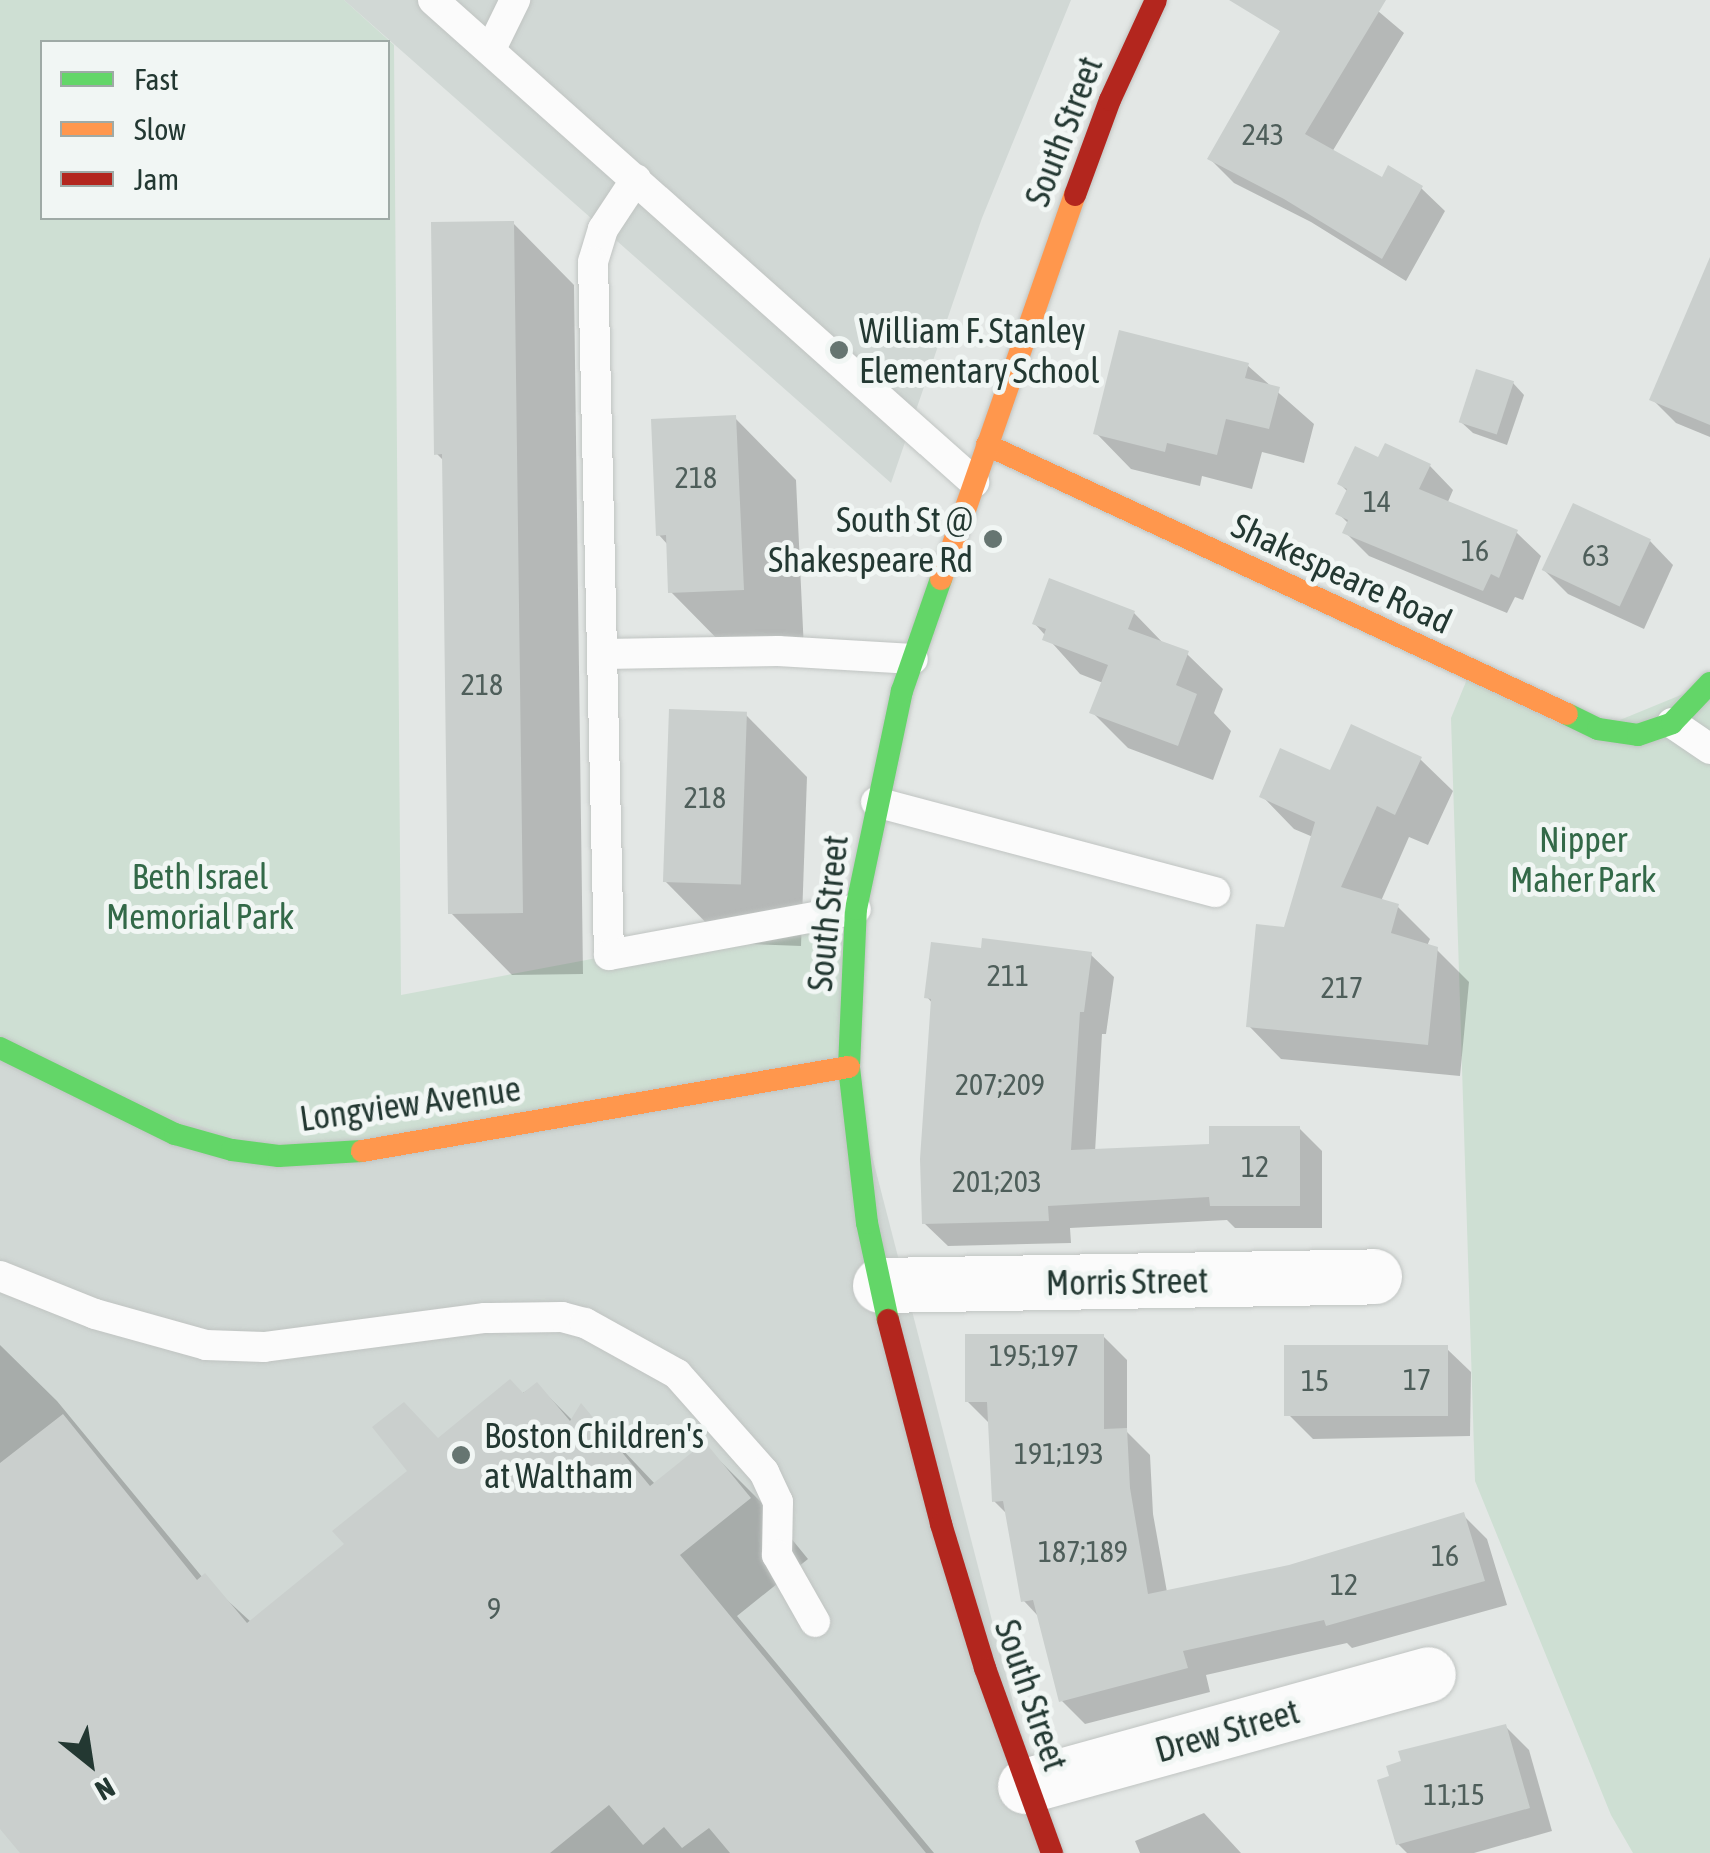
<!DOCTYPE html>
<html>
<head>
<meta charset="utf-8">
<style>
	body { margin:0 }
	#map { position:relative; width:1710px; height:1853px; overflow:hidden; background:#e3e7e5; font-family:"Asap Condensed",sans-serif }
	div>[style] { position:absolute }
	.built>* { inset:0; background:#d1d8d5 }
	.green>* { inset:0; background:#cedfd3 }
	.shadow>* { inset:0; background:#0003 }
	.building>* { inset:0; background:#cacfcd; transform-origin:0 0 }
	.roads { filter:drop-shadow(0 0 2px #c0c4c2) drop-shadow(0 0 2px #c0c4c2) }
	.lane>* { height:30px; margin:-15px; padding:0 15px; transform-origin:15px; border-radius:15px; background:#fbfbfb }
	.street>* { height:55px; margin:-27.5px; padding:0 27.5px; transform-origin:27.5px; border-radius:27.5px; background:#fbfbfb }
	.fast>* { height:22px; margin:-11px; padding:0 11px; transform-origin:11px; border-radius:11px; background:#63d668 }
	.slow>* { height:22px; margin:-11px; padding:0 11px; transform-origin:11px; border-radius:11px; background:#ff974d }
	.jam>* { height:22px; margin:-11px; padding:0 11px; transform-origin:11px; border-radius:11px; background:#b3261e }
	.dots>* { width:28px; height:28px; translate:-50% -50%; box-sizing:border-box; border:5px solid #f1f6f4; border-radius:50% }
	span { translate:-50% -50%; white-space:nowrap; text-align:center; line-height:1.15; -webkit-text-stroke:10px #f1f6f4; paint-order:stroke }
	.number-label { font-size:30px; color:#4e5e5a }
	.number-label span { -webkit-text-stroke-width:0 }
	.street-label { font-size:35px; color:#233832 }
	.poi-label { font-size:35px; color:#233832 }
	.left { translate:0 -50%; text-align:left }
	.right { translate:-100% -50%; text-align:right }
	.park-label { font-size:35px; color:#336948 }
	.legend { position:absolute; left:40px; top:40px; width:350px; height:180px; box-sizing:border-box; background:#f1f6f4; border:2px solid #9faaa6; margin:0; padding:12px 18px; list-style:none; font-size:30px; color:#233832 }
	.legend li { display:flex; align-items:center; gap:20px; height:50px }
	.legend b { width:50px; border:2px solid #9faaa6 }
	.north { position:absolute; left:40px; top:1713px; width:100px; height:100px; -webkit-text-stroke:8px #f1f6f4; paint-order:stroke; rotate:150deg; font-size:28px; font-weight:700; line-height:40px; text-align:center; color:#233832 }
	.north::after { content:''; display:block; margin:auto; width:35px; height:45px; background:#233832; clip-path:polygon(50% 0,100% 100%,50% 72%,0 100%) }
</style>
</head>
<body>
<div id="map">
	<div class="built">
		<i style="clip-path:polygon(344px 0,1071px 0,982px 218px,891px 483px)"></i>
		<i style="clip-path:polygon(0 1048px,849px 1067px,1052px 1853px,0 1853px)"></i>
	</div>
	<div class="green">
		<i style="clip-path:polygon(evenodd,0 0,344px 0,394px 45px,401px 995px,856px 909px,849px 1067px,279px 1156px,0 1048px,0 0,42px 42px,388px 42px,388px 218px,42px 218px,42px 42px)"></i>
		<i style="clip-path:polygon(1470px 672px,1598px 729px,1710px 683px,1710px 1853px,1633px 1853px,1611px 1815px,1475px 1481px,1451px 718px)"></i>
	</div>
	<div class="shadow">
		<i style="clip-path:polygon(1288px 0,1365px 0,1404px 33px,1332px 152px,1382px 181px,1421px 188px,1445px 211px,1406px 281px,1311px 222px,1234px 183px,1210px 159px,1282px 33px,1273px 24px)"></i>
		<i style="clip-path:polygon(513px 223px,574px 285px,583px 974px,512px 975px,451px 913px,445px 462px,437px 454px)"></i>
		<i style="clip-path:polygon(1710px 268px,1710px 437px,1676px 423px,1652px 399px)"></i>
		<i style="clip-path:polygon(1247px 365px,1314px 424px,1304px 463px,1262px 452px,1252px 489px,1202px 476px,1200px 486px,1131px 469px,1096px 433px)"></i>
		<i style="clip-path:polygon(1513px 383px,1524px 395px,1507px 445px,1473px 433px,1461px 422px)"></i>
		<i style="clip-path:polygon(735px 418px,796px 480px,804px 650px,732px 654px,671px 592px,668px 545px,659px 535px)"></i>
		<i style="clip-path:polygon(1379px 460px,1430px 466px,1453px 490px,1447px 504px,1517px 533px,1541px 556px,1523px 600px,1515px 597px,1507px 613px,1369px 556px,1345px 532px,1349px 524px,1338px 513px,1348px 492px,1340px 484px)"></i>
		<i style="clip-path:polygon(1650px 541px,1673px 565px,1644px 629px,1568px 594px,1544px 570px)"></i>
		<i style="clip-path:polygon(1134px 613px,1166px 646px,1187px 654px,1223px 689px,1214px 713px,1231px 731px,1213px 780px,1128px 748px,1092px 712px,1103px 683px,1080px 674px,1035px 624px)"></i>
		<i style="clip-path:polygon(746px 715px,807px 777px,801px 946px,726px 943px,665px 881px)"></i>
		<i style="clip-path:polygon(1420px 759px,1453px 791px,1428px 845px,1409px 837px,1381px 901px,1397px 906px,1430px 939px,1427px 946px,1436px 949px,1469px 982px,1460px 1076px,1281px 1059px,1249px 1026px,1286px 930px,1313px 837px,1294px 829px,1262px 796px,1331px 773px)"></i>
		<i style="clip-path:polygon(983px 951px,1090px 954px,1114px 977px,1106px 1034px,1102px 1034px,1095px 1152px,1212px 1146px,1299px 1128px,1322px 1151px,1322px 1228px,1235px 1228px,1227px 1220px,1070px 1228px,1071px 1243px,948px 1246px,924px 1223px,933px 1004px,927px 997px)"></i>
		<i style="clip-path:polygon(1103px 1336px,1127px 1360px,1127px 1432px,1150px 1455px,1153px 1514px,1167px 1592px,1289px 1567px,1463px 1515px,1487px 1539px,1507px 1605px,1352px 1648px,1347px 1643px,1206px 1675px,1210px 1692px,1085px 1724px,1061px 1700px,1039px 1617px,1024px 1601px,1008px 1515px,994px 1501px,990px 1424px,967px 1401px)"></i>
		<i style="clip-path:polygon(0 1345px,57px 1401px,203px 1578px,251px 1622px,348px 1544px,439px 1440px,537px 1385px,573px 1421px,582px 1407px,656px 1485px,705px 1446px,764px 1505px,808px 1559px,737px 1616px,934px 1853px,23px 1853px,0 1825px)"></i>
		<i style="clip-path:polygon(1447px 1349px,1471px 1372px,1470px 1436px,1313px 1439px,1289px 1415px)"></i>
		<i style="clip-path:polygon(1505px 1726px,1529px 1750px,1552px 1831px,1474px 1853px,1407px 1853px,1398px 1844px,1392px 1778px)"></i>
		<i style="clip-path:polygon(1204px 1813px,1241px 1853px,1140px 1853px,1135px 1841px)"></i>
	</div>
	<div class="building">
		<i style="clip-path:polygon(1229px 0,1386px 0,1305px 134px,1382px 177px,1388px 165px,1423px 186px,1382px 259px,1284px 199px,1207px 159px,1280px 31px)"></i>
		<i style="clip-path:polygon(514px 221px,523px 913px,448px 914px,442px 454px,434px 455px,431px 222px)"></i>
		<i style="clip-path:polygon(1710px 257px,1710px 425px,1649px 400px)"></i>
		<i style="clip-path:polygon(1119px 330px,1249px 363px,1245px 378px,1280px 387px,1269px 429px,1226px 419px,1217px 455px,1167px 443px,1165px 452px,1093px 434px)"></i>
		<i style="left:1476px;top:369px;width:40px;height:56px;rotate:18deg"></i>
		<i style="clip-path:polygon(736px 415px,744px 590px,668px 593px,666px 535px,656px 536px,651px 419px)"></i>
		<i style="clip-path:polygon(1385px 443px,1431px 464px,1419px 489px,1518px 530px,1499px 578px,1491px 574px,1483px 591px,1342px 533px,1348px 520px,1335px 514px,1347px 489px,1337px 484px,1355px 446px,1378px 457px)"></i>
		<i style="left:1573px;top:503px;width:86px;height:74px;rotate:25deg"></i>
		<i style="clip-path:polygon(1049px 578px,1135px 611px,1128px 629px,1189px 651px,1176px 685px,1197px 694px,1178px 746px,1089px 713px,1108px 665px,1042px 640px,1046px 629px,1032px 624px)"></i>
		<i style="left:669px;top:709px;width:78px;height:173px;rotate:2deg"></i>
		<i style="clip-path:polygon(1351px 724px,1422px 757px,1395px 815px,1377px 806px,1341px 887px,1399px 904px,1391px 933px,1438px 947px,1428px 1045px,1246px 1027px,1256px 924px,1284px 927px,1315px 822px,1259px 797px,1280px 748px,1330px 770px)"></i>
		<i style="clip-path:polygon(982px 938px,1092px 952px,1084px 1012px,1080px 1012px,1071px 1150px,1209px 1144px,1209px 1126px,1300px 1126px,1300px 1206px,1210px 1206px,1209px 1197px,1048px 1206px,1049px 1221px,922px 1224px,920px 1159px,931px 999px,924px 998px,931px 942px,981px 948px)"></i>
		<i style="clip-path:polygon(965px 1334px,1104px 1334px,1104px 1429px,1127px 1428px,1130px 1488px,1148px 1594px,1289px 1565px,1464px 1512px,1485px 1581px,1326px 1626px,1324px 1620px,1183px 1651px,1188px 1668px,1059px 1702px,1033px 1600px,1021px 1602px,1003px 1501px,992px 1502px,987px 1402px,965px 1402px)"></i>
		<i style="left:1284px;top:1345px;width:164px;height:71px"></i>
		<i style="clip-path:polygon(510px 1379px,523px 1393px,537px 1382px,570px 1421px,581px 1403px,650px 1486px,705px 1442px,751px 1498px,680px 1555px,926px 1853px,730px 1853px,709px 1828px,682px 1848px,664px 1827px,643px 1845px,609px 1805px,550px 1853px,20px 1853px,0 1829px,0 1463px,63px 1414px,197px 1580px,205px 1573px,247px 1623px,344px 1544px,332px 1531px,407px 1471px,372px 1427px,404px 1402px,438px 1438px)"></i>
		<i style="clip-path:polygon(1506px 1724px,1530px 1808px,1396px 1845px,1377px 1780px,1389px 1776px,1386px 1766px,1401px 1761px,1398px 1751px)"></i>
	</div>
	<div class="roads">
		<div class="lane">
			<i style="left:433px;top:0;width:725px;rotate:41.7deg"></i>
			<i style="left:491px;top:49px;width:55px;rotate:-63.9deg"></i>
			<i style="left:636px;top:179px;width:60px;rotate:123.4deg"></i>
			<i style="left:603px;top:229px;width:34px;rotate:107deg"></i>
			<i style="left:593px;top:262px;width:693px;rotate:88.68deg"></i>
			<i style="left:609px;top:955px;width:251px;rotate:-10.5deg"></i>
			<i style="left:604px;top:654px;width:174px;rotate:-1deg"></i>
			<i style="left:778px;top:651px;width:135px;rotate:3.4deg"></i>
			<i style="left:1672px;top:723px;width:46px;rotate:34.4deg"></i>
			<i style="left:876px;top:802px;width:351px;rotate:14.9deg"></i>
			<i style="left:0;top:1276px;width:102px;rotate:21.8deg"></i>
			<i style="left:95px;top:1314px;width:115px;rotate:15.6deg"></i>
			<i style="left:206px;top:1345px;width:58px;rotate:2deg"></i>
			<i style="left:264px;top:1347px;width:223px;rotate:-7.5deg"></i>
			<i style="left:485px;top:1318px;width:77px;rotate:-0.7deg"></i>
			<i style="left:562px;top:1317px;width:24px;rotate:15deg"></i>
			<i style="left:585px;top:1323px;width:105px;rotate:29deg"></i>
			<i style="left:677px;top:1374px;width:131px;rotate:48.4deg"></i>
			<i style="left:764px;top:1472px;width:33px;rotate:65deg"></i>
			<i style="left:778px;top:1502px;width:53px;rotate:91.1deg"></i>
			<i style="left:777px;top:1555px;width:77px;rotate:60.4deg"></i>
		</div>
		<div class="street">
			<i style="left:880px;top:1285px;width:494px;rotate:-1deg"></i>
			<i style="left:1025px;top:1786px;width:418px;rotate:-15.5deg"></i>
		</div>
		<div class="fast">
			<i style="left:1567px;top:714px;width:34px;rotate:26deg"></i>
			<i style="left:1598px;top:729px;width:40px;rotate:8.5deg"></i>
			<i style="left:1638px;top:735px;width:36px;rotate:-19deg"></i>
			<i style="left:1672px;top:723px;width:55px;rotate:-46.5deg"></i>
			<i style="left:0;top:1048px;width:195px;rotate:26.2deg"></i>
			<i style="left:175px;top:1134px;width:59px;rotate:15.7deg"></i>
			<i style="left:232px;top:1150px;width:47px;rotate:7.3deg"></i>
			<i style="left:279px;top:1156px;width:83px;rotate:-3.4deg"></i>
			<i style="left:888px;top:1320px;width:99px;rotate:-102.2deg"></i>
			<i style="left:867px;top:1223px;width:157px;rotate:-96.6deg"></i>
			<i style="left:849px;top:1067px;width:158px;rotate:-87.5deg"></i>
			<i style="left:856px;top:909px;width:223px;rotate:-78.1deg"></i>
			<i style="left:902px;top:691px;width:119px;rotate:-70.8deg"></i>
		</div>
		<div class="slow">
			<i style="left:987px;top:445px;width:639px;rotate:24.88deg"></i>
			<i style="left:941px;top:579px;width:407px;rotate:-70.8deg"></i>
			<i style="left:362px;top:1151px;width:494px;rotate:-9.8deg"></i>
		</div>
		<div class="jam">
			<i style="left:1075px;top:195px;width:101px;rotate:-69.8deg"></i>
			<i style="left:1110px;top:100px;width:110px;rotate:-65.3deg"></i>
			<i style="left:888px;top:1320px;width:211px;rotate:75.4deg"></i>
			<i style="left:941px;top:1524px;width:151px;rotate:73deg"></i>
			<i style="left:985px;top:1668px;width:197px;rotate:70.1deg"></i>
		</div>
	</div>
	<div class="dots">
		<i style="left:839px;top:350px;background:#667571"></i>
		<i style="left:993px;top:539px;background:#667571"></i>
		<i style="left:461px;top:1455px;background:#667571"></i>
	</div>
	<div class="number-label">
		<span style="left:1263px;top:134px">243</span>
		<span style="left:696px;top:477px">218</span>
		<span style="left:1377px;top:501px">14</span>
		<span style="left:1475px;top:550px">16</span>
		<span style="left:1596px;top:555px">63</span>
		<span style="left:482px;top:684px">218</span>
		<span style="left:705px;top:797px">218</span>
		<span style="left:1008px;top:975px">211</span>
		<span style="left:1342px;top:987px">217</span>
		<span style="left:1000px;top:1084px">207;209</span>
		<span style="left:1255px;top:1166px">12</span>
		<span style="left:997px;top:1181px">201;203</span>
		<span style="left:1034px;top:1355px">195;197</span>
		<span style="left:1417px;top:1379px">17</span>
		<span style="left:1315px;top:1380px">15</span>
		<span style="left:1059px;top:1453px">191;193</span>
		<span style="left:1083px;top:1551px">187;189</span>
		<span style="left:1445px;top:1555px">16</span>
		<span style="left:1344px;top:1584px">12</span>
		<span style="left:494px;top:1608px">9</span>
		<span style="left:1454px;top:1794px">11;15</span>
	</div>
	<div class="street-label">
		<span style="left:1063px;top:131px;rotate:-69deg">South Street</span>
		<span style="left:1342px;top:573px;rotate:25deg">Shakespeare Road</span>
		<span style="left:827px;top:913px;rotate:-84deg">South Street</span>
		<span style="left:410px;top:1103px;rotate:-8deg">Longview Avenue</span>
		<span style="left:1127px;top:1281px;rotate:-1deg">Morris Street</span>
		<span style="left:1032px;top:1695px;rotate:71deg">South Street</span>
		<span style="left:1227px;top:1730px;rotate:-16deg">Drew Street</span>
	</div>
	<div class="poi-label">
		<span class="left" style="left:859px;top:350px">William F. Stanley<br>Elementary School</span>
		<span class="right" style="left:973px;top:539px">South St @<br>Shakespeare Rd</span>
		<span class="left" style="left:484px;top:1455px">Boston Children's<br>at Waltham</span>
	</div>
	<div class="park-label">
		<span style="left:1583px;top:859px">Nipper<br>Maher Park</span>
		<span style="left:200px;top:896px">Beth Israel<br>Memorial Park</span>
	</div>
	<ul class="legend">
	<li><b style="height:12px;background:#63d668"></b>Fast</li>
	<li><b style="height:12px;background:#ff974d"></b>Slow</li>
	<li><b style="height:12px;background:#b3261e"></b>Jam</li>
	</ul>
	<div class="north">N</div>
</div>
</body>
</html>
